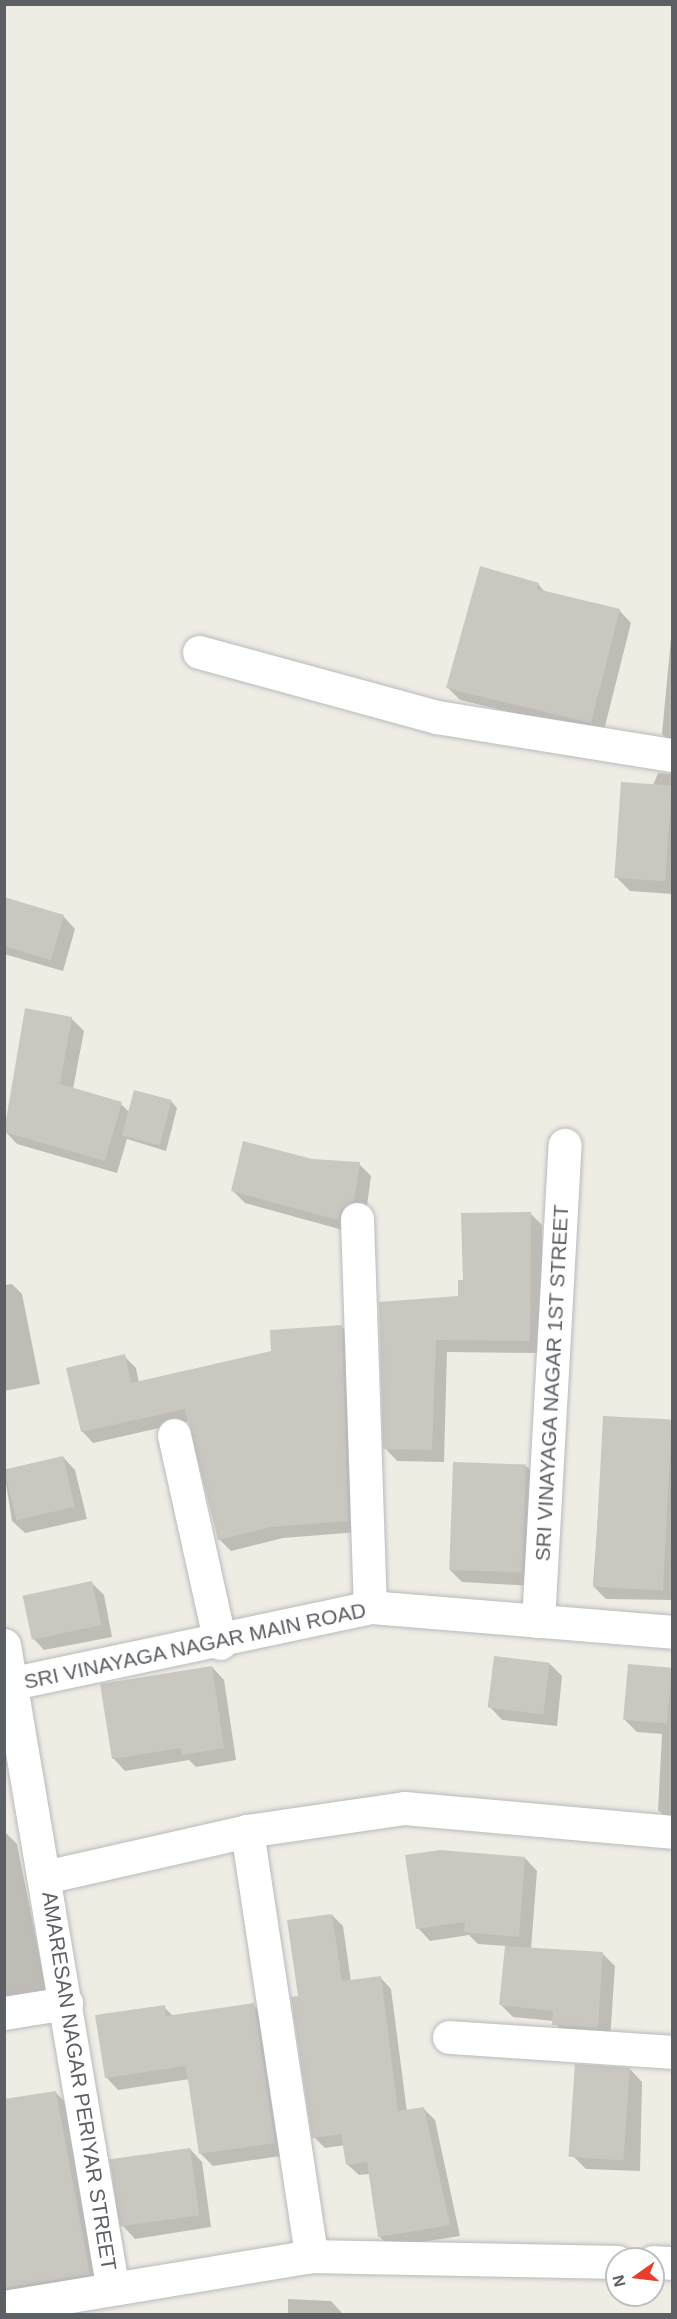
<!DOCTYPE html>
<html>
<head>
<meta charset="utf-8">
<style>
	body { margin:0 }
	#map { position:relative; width:677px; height:2319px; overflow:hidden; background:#efece4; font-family:Helvetica,sans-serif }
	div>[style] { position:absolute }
	.shadow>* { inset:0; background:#0003 }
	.building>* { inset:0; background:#cac7c1; transform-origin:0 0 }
	.roads { filter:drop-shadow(0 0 2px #b7babe) drop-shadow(0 0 2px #b7babe) }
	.minor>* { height:33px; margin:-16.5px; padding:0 16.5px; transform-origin:16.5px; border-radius:16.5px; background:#fff }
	span { translate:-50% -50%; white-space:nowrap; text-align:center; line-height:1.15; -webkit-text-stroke:4.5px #fff; paint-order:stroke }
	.street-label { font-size:21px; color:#5c6065 }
	.frame { position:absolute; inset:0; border:6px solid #5c6065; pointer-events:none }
	.north { position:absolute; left:605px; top:2247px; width:60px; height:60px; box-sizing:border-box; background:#fff; border:2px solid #bebfc1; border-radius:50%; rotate:256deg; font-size:16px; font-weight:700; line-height:24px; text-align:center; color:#5c6065 }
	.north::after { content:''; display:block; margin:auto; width:21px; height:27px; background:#eb3d2e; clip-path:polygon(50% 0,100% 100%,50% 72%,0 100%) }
</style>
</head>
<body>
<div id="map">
	<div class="shadow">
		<i style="clip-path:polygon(538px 584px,546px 593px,619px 610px,631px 623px,603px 734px,460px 700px,447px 687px)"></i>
		<i style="clip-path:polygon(672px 627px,672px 744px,662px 734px)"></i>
		<i style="clip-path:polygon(658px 773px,672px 774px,672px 894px,630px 891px,616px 877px)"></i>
		<i style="clip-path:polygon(4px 899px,63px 916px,75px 929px,63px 971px,4px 954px)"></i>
		<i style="clip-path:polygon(71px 1018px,84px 1031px,73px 1089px,121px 1104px,129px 1112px,171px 1101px,177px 1108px,166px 1151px,127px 1139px,117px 1173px,17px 1144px,5px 1131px)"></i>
		<i style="clip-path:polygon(312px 1160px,359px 1164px,371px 1176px,366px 1213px,350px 1232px,245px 1203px,233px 1191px)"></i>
		<i style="clip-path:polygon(530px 1213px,542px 1225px,542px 1353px,447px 1352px,444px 1462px,397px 1461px,385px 1448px,380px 1303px,459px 1297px,464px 1281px)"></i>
		<i style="clip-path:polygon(12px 1284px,22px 1294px,40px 1384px,4px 1391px,4px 1285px)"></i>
		<i style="clip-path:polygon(341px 1326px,353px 1338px,359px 1532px,283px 1538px,231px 1551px,219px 1539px,190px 1421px,93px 1443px,82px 1431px,124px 1356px,136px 1368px,139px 1383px,273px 1352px)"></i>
		<i style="clip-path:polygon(605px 1417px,672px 1421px,672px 1600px,606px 1599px,593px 1586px)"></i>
		<i style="clip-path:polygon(63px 1457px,75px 1470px,87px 1519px,25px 1533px,12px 1521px,4px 1470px)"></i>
		<i style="clip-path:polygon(526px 1466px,538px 1478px,534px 1586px,462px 1582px,450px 1570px)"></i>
		<i style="clip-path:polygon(92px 1583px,104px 1595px,112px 1637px,44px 1650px,32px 1637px)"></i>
		<i style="clip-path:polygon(550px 1664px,562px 1676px,557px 1726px,502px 1720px,490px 1707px)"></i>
		<i style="clip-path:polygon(629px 1665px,672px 1669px,672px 1823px,658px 1810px,662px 1734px,637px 1732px,624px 1719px)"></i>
		<i style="clip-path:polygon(212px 1667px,224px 1680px,236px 1760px,196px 1767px,189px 1760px,125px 1771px,113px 1758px)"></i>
		<i style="clip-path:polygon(4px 1831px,17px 1844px,48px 1999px,4px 2006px)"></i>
		<i style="clip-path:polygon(525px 1858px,537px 1871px,531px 1949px,603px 1954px,615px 1966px,610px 2040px,566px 2037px,554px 2021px,513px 2017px,500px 2004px,507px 1946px,478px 1944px,469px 1935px,430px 1941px,418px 1928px)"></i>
		<i style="clip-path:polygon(332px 1915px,343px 1926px,351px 1982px,380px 1977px,391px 1989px,407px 2112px,424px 2109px,435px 2120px,460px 2236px,390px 2247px,379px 2236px,370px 2174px,359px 2175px,347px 2164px,345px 2145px,325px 2148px,314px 2137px,300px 1998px)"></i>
		<i style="clip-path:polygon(253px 2005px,266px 2017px,287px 2155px,213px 2166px,201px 2154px,190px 2079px,118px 2090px,106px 2077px,164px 2007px,174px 2017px)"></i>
		<i style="clip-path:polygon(630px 2069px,642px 2082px,640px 2171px,586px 2169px,574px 2157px)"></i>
		<i style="clip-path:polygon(55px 2092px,68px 2105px,101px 2286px,4px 2302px,4px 2185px)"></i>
		<i style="clip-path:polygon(190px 2149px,202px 2162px,211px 2227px,135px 2239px,123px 2226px)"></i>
		<i style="clip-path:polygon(288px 2299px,331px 2301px,343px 2314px,288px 2314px)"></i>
	</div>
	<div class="building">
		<i style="clip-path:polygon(480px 566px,539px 583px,537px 589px,620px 609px,591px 723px,446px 688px)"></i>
		<i style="left:621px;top:782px;width:51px;height:96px;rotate:4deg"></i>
		<i style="clip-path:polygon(4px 897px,64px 915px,51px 960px,4px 946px)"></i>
		<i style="clip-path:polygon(25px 1008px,72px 1017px,60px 1084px,122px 1102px,105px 1161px,4px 1132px)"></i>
		<i style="left:134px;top:1090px;width:39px;height:47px;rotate:15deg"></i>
		<i style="clip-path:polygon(243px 1141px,312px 1159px,360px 1162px,354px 1201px,341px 1210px,338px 1220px,231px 1191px)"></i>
		<i style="clip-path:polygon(531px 1212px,530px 1341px,436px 1340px,432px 1450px,383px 1449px,379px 1302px,458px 1296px,458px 1280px,463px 1280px,461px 1213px)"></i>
		<i style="clip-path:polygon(342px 1325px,348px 1521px,271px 1527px,218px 1540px,185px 1409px,81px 1432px,66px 1368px,125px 1354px,131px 1383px,271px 1351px,270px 1330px)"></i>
		<i style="left:603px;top:1416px;width:69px;height:171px;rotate:3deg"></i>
		<i style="left:63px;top:1456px;width:52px;height:60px;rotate:77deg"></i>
		<i style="left:453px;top:1462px;width:73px;height:108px;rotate:2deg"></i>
		<i style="left:92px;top:1581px;width:45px;height:71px;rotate:78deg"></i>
		<i style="left:494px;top:1656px;width:56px;height:52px;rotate:7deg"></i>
		<i style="left:628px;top:1664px;width:44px;height:56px;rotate:5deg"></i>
		<i style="clip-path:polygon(212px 1666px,224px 1748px,182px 1755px,181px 1748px,112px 1759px,100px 1684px)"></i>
		<i style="clip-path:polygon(440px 1850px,525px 1857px,519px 1937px,464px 1932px,465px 1922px,416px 1929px,405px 1855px)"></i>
		<i style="clip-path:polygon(332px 1914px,342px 1981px,381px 1976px,398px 2111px,424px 2107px,450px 2225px,378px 2237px,367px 2162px,346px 2165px,341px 2134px,312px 2138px,291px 1997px,298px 1996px,287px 1920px)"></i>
		<i style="clip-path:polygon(505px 1946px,603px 1952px,598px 2028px,552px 2025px,553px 2011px,499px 2005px)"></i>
		<i style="clip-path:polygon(254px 2003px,275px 2143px,199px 2154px,186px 2066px,105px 2078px,95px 2015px,165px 2005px,166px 2016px)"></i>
		<i style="left:575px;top:2064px;width:55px;height:93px;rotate:4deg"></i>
		<i style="clip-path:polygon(56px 2091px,90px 2274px,4px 2288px,4px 2099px)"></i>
		<i style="left:190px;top:2148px;width:68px;height:81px;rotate:82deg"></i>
	</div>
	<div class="roads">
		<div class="minor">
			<i style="left:199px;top:652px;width:247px;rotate:15.3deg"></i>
			<i style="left:437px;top:717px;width:238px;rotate:9.2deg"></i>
			<i style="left:357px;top:1219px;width:388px;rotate:88.1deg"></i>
			<i style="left:174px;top:1435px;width:213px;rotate:77.5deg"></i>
			<i style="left:538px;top:1621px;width:477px;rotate:-86.8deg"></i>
			<i style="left:4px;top:1645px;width:649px;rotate:80.42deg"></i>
			<i style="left:4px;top:1685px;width:374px;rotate:-12deg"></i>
			<i style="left:370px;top:1607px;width:303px;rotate:4.7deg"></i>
			<i style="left:247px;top:1831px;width:430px;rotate:81.4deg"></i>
			<i style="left:45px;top:1877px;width:207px;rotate:-12.8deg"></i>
			<i style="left:247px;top:1831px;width:159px;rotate:-8.3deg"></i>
			<i style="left:404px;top:1808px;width:269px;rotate:5.1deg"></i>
			<i style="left:4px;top:2013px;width:63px;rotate:-9.2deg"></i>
			<i style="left:449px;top:2037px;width:224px;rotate:3.8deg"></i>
			<i style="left:653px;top:2262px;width:19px;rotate:3deg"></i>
			<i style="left:4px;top:2307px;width:311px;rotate:-9.4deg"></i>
			<i style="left:311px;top:2256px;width:306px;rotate:1.1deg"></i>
		</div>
	</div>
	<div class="street-label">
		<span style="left:552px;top:1383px;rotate:-87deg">SRI VINAYAGA NAGAR 1ST STREET</span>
		<span style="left:195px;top:1646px;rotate:-12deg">SRI VINAYAGA NAGAR MAIN ROAD</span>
		<span style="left:79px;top:2081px;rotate:81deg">AMARESAN NAGAR PERIYAR STREET</span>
	</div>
	<div class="frame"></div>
	<div class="north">N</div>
</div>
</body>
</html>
